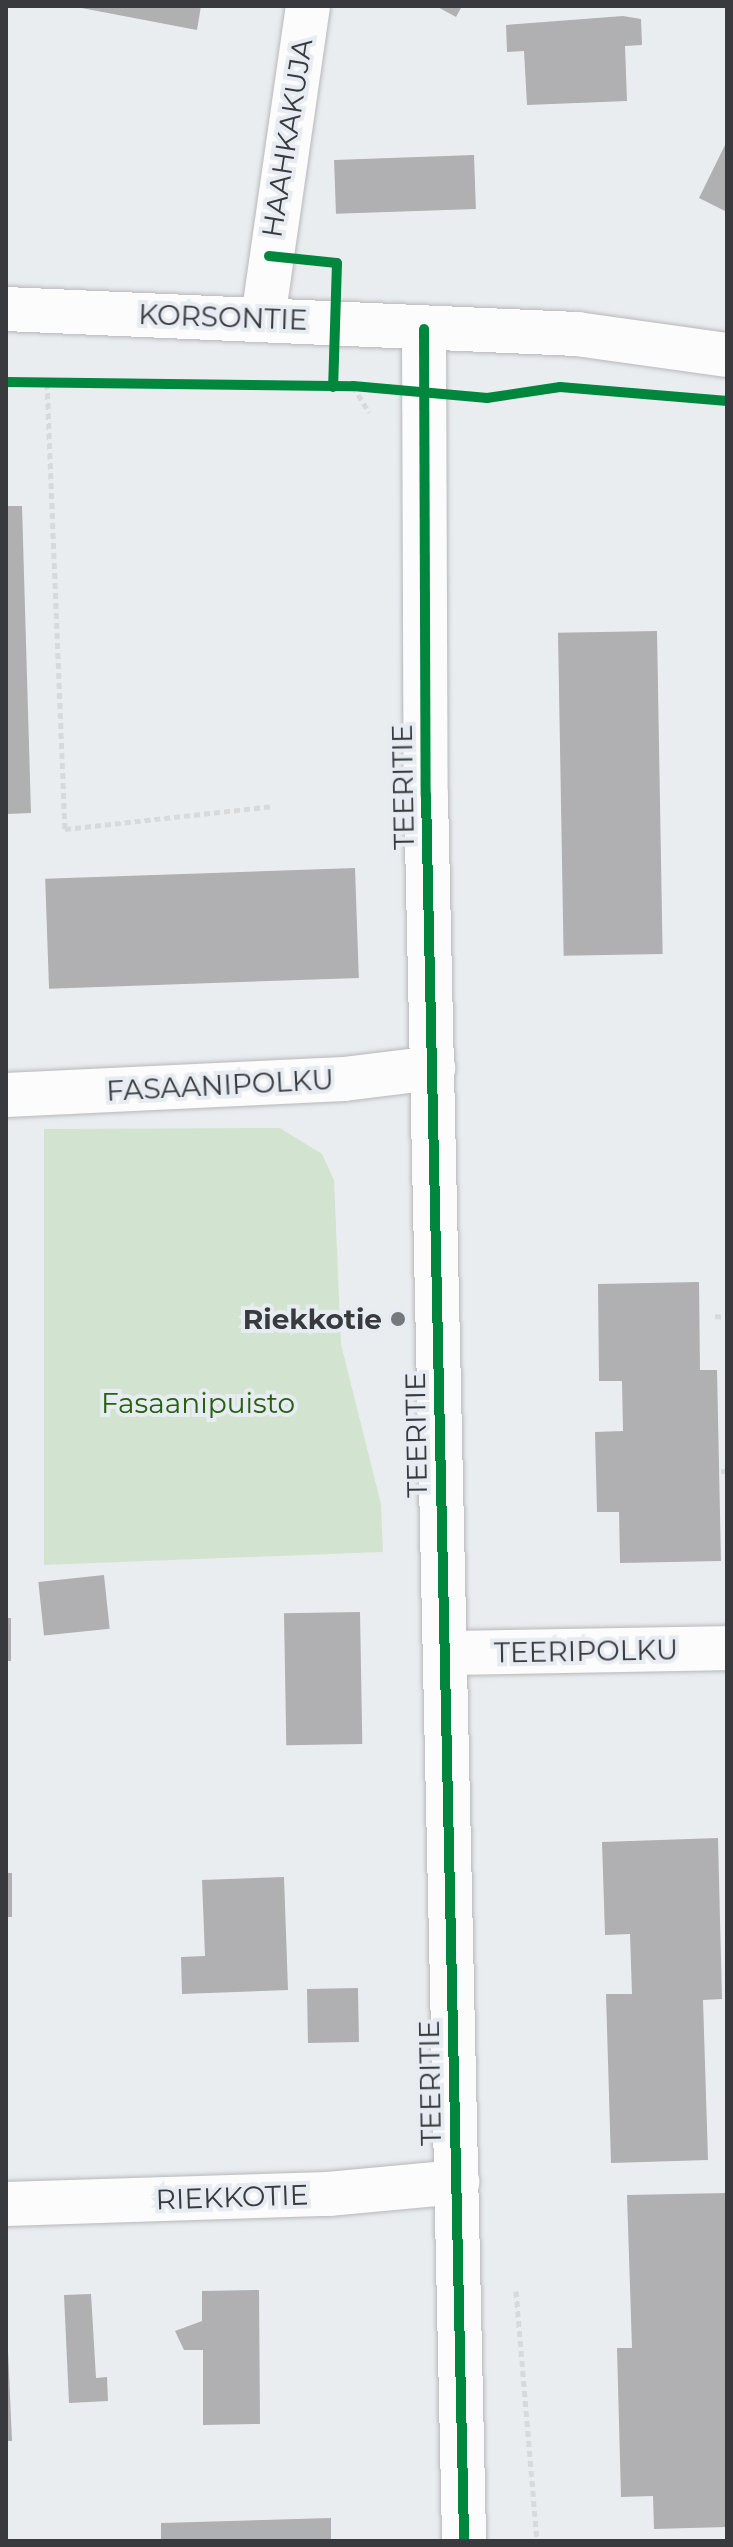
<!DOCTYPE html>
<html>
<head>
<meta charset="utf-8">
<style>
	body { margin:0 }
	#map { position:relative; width:733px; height:2547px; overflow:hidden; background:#eaedf0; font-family:Montserrat,sans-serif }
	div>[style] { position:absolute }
	.green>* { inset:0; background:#d2e4d0 }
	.building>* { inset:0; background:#b0afb1; transform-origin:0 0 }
	.path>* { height:5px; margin-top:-2.5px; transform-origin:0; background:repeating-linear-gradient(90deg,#d7d9da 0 6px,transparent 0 10px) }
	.roads { filter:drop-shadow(0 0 2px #b6b8ba) drop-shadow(0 0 2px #b6b8ba) }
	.minor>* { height:44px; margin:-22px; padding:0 22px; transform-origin:22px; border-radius:22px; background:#fcfcfd }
	.tertiary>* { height:44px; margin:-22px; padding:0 22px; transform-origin:22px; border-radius:22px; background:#fcfcfd }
	.secondary>* { height:44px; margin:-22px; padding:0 22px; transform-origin:22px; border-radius:22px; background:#fcfcfd }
	.cycleway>* { height:10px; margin:-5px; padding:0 5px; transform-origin:5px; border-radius:5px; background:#00873e }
	.dots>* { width:22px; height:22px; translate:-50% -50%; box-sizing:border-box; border:4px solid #e7ecf3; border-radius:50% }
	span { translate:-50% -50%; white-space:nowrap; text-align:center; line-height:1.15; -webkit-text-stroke:8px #e7ecf3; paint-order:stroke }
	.street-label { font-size:28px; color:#383a3d }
	.poi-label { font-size:28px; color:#383a3d; font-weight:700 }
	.right { translate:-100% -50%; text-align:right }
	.park-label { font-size:28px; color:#26610d }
	.frame { position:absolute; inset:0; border:8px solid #383a3d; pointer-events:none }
</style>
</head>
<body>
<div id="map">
	<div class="green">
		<i style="clip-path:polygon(280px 1128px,322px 1154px,334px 1180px,341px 1344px,381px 1504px,383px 1552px,44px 1565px,44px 1129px)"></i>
	</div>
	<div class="building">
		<i style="clip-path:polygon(71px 6px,201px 6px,197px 30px)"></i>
		<i style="clip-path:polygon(436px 6px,462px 6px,456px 17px)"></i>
		<i style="clip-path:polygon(623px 16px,641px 19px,642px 45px,625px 46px,627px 101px,527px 105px,524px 51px,507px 52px,506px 25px)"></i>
		<i style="clip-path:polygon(727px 141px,727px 212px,699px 198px)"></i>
		<i style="left:474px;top:155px;width:54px;height:140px;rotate:88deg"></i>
		<i style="clip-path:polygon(6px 506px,22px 506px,31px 813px,6px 814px)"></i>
		<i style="left:657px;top:631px;width:323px;height:99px;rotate:89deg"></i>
		<i style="left:355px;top:868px;width:110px;height:310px;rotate:88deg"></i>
		<i style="clip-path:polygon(699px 1282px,700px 1370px,717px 1370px,721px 1561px,620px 1563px,619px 1512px,597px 1512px,595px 1432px,623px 1431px,622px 1381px,599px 1381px,598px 1284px)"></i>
		<i style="left:104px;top:1575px;width:54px;height:66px;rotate:84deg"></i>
		<i style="left:360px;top:1612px;width:132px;height:76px;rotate:89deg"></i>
		<i style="left:6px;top:1618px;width:5px;height:43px"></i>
		<i style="clip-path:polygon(718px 1838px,722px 1999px,703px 2000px,708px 2160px,611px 2163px,606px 1994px,632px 1994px,630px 1934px,605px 1935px,602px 1842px)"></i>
		<i style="left:6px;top:1873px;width:6px;height:44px"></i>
		<i style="clip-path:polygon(284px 1877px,288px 1990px,182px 1994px,181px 1957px,205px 1956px,202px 1880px)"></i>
		<i style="left:358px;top:1988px;width:54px;height:51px;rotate:89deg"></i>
		<i style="clip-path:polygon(727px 2193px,727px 2527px,654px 2529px,653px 2496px,621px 2497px,617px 2348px,632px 2348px,627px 2195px)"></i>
		<i style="clip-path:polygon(259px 2290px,260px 2424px,203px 2425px,203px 2350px,184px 2350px,175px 2331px,202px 2321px,202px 2291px)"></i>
		<i style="clip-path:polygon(91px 2294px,96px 2378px,107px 2377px,108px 2401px,69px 2403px,64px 2295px)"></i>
		<i style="clip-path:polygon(6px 2350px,8px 2350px,12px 2441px,6px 2441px)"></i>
		<i style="clip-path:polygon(331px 2518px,331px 2541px,161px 2541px,161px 2523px)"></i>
	</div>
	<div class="path">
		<i style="left:47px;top:383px;width:446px;rotate:87.7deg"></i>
		<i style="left:65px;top:829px;width:208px;rotate:-6.3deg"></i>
		<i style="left:353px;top:386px;width:31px;rotate:59deg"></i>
		<i style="left:715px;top:1316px;width:12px;rotate:5deg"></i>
		<i style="left:721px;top:1471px;width:6px"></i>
		<i style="left:516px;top:2291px;width:251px;rotate:85.2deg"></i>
	</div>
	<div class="roads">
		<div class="minor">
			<i style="left:263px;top:318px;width:315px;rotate:-81.8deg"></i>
			<i style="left:6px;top:1095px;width:338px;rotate:-2.7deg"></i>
			<i style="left:344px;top:1079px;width:90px;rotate:-7deg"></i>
			<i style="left:445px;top:1653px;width:282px;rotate:-1deg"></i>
			<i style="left:6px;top:2204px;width:322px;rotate:-1.8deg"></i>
			<i style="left:328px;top:2194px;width:130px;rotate:-5.3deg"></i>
		</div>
		<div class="tertiary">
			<i style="left:424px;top:329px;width:466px;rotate:89.8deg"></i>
			<i style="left:426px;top:795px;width:1746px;rotate:88.75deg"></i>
		</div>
		<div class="secondary">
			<i style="left:6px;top:309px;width:572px;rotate:2.51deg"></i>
			<i style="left:577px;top:334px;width:151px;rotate:8deg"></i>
		</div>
	</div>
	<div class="cycleway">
		<i style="left:269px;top:256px;width:68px;rotate:5.9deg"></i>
		<i style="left:337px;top:263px;width:124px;rotate:91.8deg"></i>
		<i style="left:424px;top:329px;width:466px;rotate:89.8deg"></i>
		<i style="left:426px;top:795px;width:1746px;rotate:88.75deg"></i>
		<i style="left:6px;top:382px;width:347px;rotate:0.7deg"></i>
		<i style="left:353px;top:386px;width:135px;rotate:5.1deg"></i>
		<i style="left:487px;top:398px;width:74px;rotate:-8.6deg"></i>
		<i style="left:560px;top:387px;width:168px;rotate:4.8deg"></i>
	</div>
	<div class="dots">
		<i style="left:398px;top:1319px;background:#76797c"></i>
	</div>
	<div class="street-label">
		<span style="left:287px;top:138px;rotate:-81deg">HAAHKAKUJA</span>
		<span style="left:223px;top:317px;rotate:2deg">KORSONTIE</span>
		<span style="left:403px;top:787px;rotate:-91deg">TEERITIE</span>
		<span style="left:220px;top:1085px;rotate:-3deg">FASAANIPOLKU</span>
		<span style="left:416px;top:1435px;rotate:-91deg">TEERITIE</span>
		<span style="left:586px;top:1651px;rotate:-1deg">TEERIPOLKU</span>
		<span style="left:430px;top:2083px;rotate:-91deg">TEERITIE</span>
		<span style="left:232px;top:2197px;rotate:-2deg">RIEKKOTIE</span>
	</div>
	<div class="poi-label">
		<span class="right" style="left:382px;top:1319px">Riekkotie</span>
	</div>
	<div class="park-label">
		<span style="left:198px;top:1403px">Fasaanipuisto</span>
	</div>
	<div class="frame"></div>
</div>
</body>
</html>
